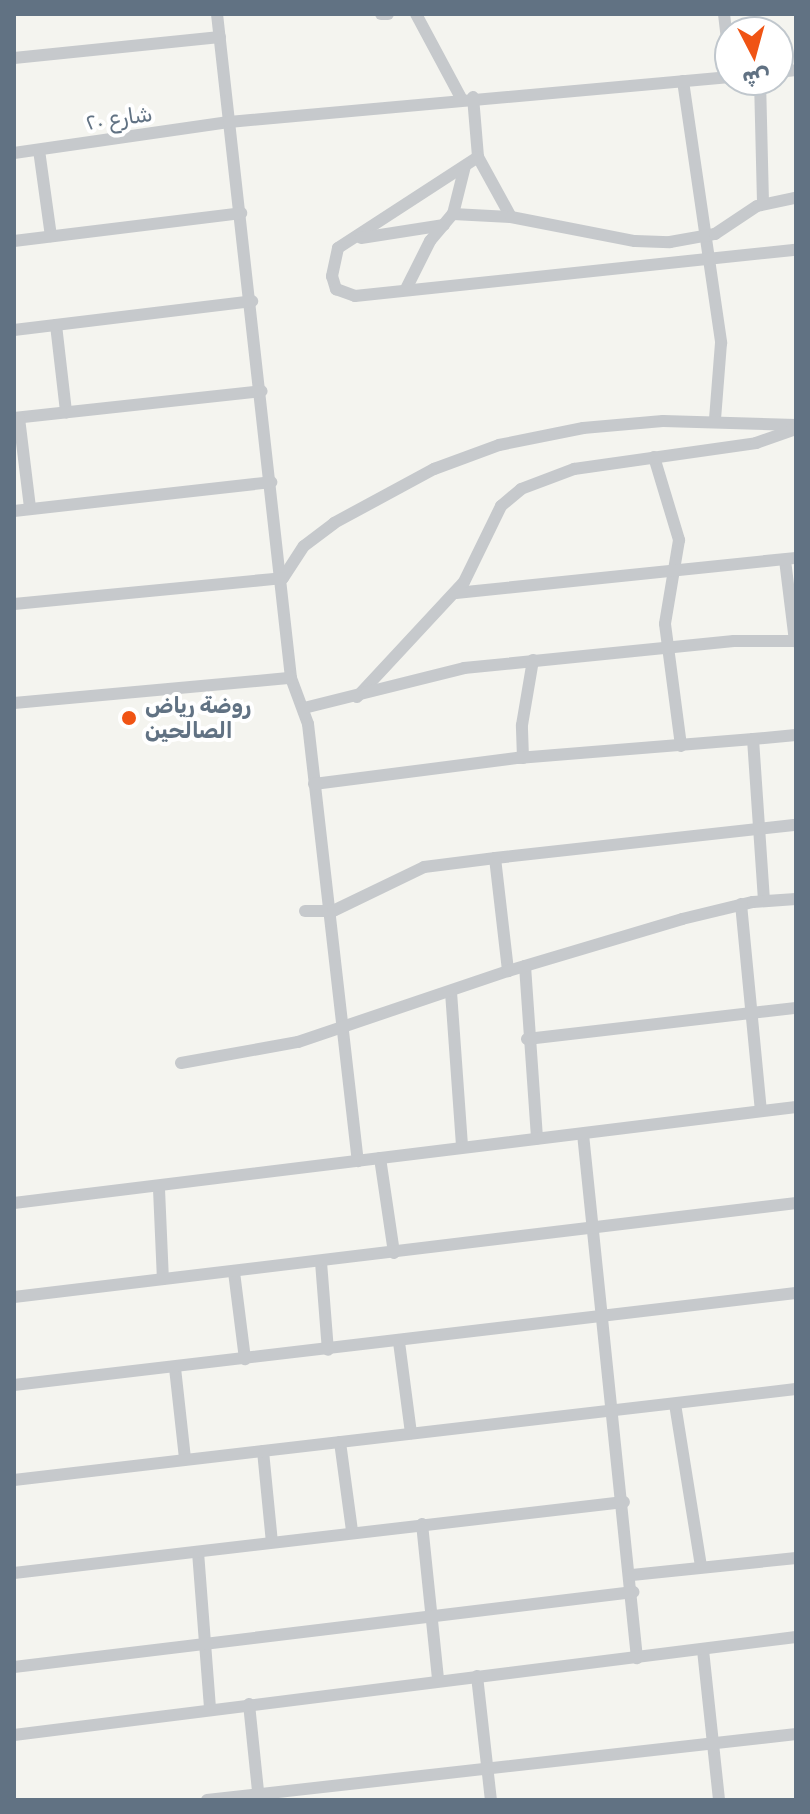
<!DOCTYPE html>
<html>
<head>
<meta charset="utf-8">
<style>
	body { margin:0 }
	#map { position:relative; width:810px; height:1814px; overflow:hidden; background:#f4f4ef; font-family:Rubik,Cairo,sans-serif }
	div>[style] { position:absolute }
	.minor>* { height:12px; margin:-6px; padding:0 6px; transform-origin:6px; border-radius:6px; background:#c6c9cc }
	.dots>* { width:22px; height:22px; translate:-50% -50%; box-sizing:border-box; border:4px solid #fff; border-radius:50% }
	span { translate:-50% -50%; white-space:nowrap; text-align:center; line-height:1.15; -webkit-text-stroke:8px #fff; paint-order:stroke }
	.street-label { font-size:22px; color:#617283 }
	.poi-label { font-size:22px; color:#617283; font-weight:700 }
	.left { translate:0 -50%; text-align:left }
	.frame { position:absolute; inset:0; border:16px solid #617283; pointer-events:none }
	.north { position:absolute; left:714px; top:16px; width:80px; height:80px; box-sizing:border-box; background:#fff; border:2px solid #c0c7cd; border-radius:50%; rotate:174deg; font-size:22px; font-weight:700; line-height:32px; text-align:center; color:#617283 }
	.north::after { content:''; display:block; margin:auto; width:28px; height:36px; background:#f05414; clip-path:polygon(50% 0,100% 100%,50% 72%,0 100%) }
</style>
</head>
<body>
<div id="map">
	<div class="minor">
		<i style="left:217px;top:14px;width:668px;rotate:83.64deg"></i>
		<i style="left:291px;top:678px;width:49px;rotate:69.7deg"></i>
		<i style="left:308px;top:724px;width:440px;rotate:83.5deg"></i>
		<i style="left:381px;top:14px;width:7px"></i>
		<i style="left:416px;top:14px;width:95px;rotate:61.8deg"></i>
		<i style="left:724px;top:14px;width:51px;rotate:83.3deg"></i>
		<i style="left:14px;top:58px;width:207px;rotate:-5.8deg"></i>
		<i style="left:778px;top:72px;width:18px;rotate:-6deg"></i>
		<i style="left:760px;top:80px;width:123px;rotate:88.6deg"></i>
		<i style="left:683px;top:81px;width:265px;rotate:81.7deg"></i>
		<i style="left:721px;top:343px;width:76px;rotate:94.5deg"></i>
		<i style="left:473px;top:97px;width:60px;rotate:85.2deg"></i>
		<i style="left:478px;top:157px;width:68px;rotate:61.2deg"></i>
		<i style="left:39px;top:150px;width:87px;rotate:82.1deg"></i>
		<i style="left:14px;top:153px;width:217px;rotate:-8.2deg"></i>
		<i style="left:229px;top:122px;width:503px;rotate:-5.13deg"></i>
		<i style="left:478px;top:157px;width:167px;rotate:147deg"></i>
		<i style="left:338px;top:248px;width:29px;rotate:102deg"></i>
		<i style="left:332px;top:276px;width:14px;rotate:73deg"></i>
		<i style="left:336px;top:289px;width:20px;rotate:20deg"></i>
		<i style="left:355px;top:296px;width:443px;rotate:-6deg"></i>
		<i style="left:453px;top:214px;width:58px;rotate:3deg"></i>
		<i style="left:511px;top:217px;width:126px;rotate:11deg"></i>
		<i style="left:635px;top:241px;width:35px;rotate:2deg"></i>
		<i style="left:670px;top:242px;width:46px;rotate:-10.1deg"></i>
		<i style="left:715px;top:234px;width:50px;rotate:-33.7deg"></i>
		<i style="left:757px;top:206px;width:40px;rotate:-12deg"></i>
		<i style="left:361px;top:238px;width:84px;rotate:-8.9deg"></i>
		<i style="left:14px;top:241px;width:229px;rotate:-7deg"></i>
		<i style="left:406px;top:289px;width:54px;rotate:-63.4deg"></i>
		<i style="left:430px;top:241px;width:35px;rotate:-50deg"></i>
		<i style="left:453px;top:214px;width:49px;rotate:-76deg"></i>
		<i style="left:56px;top:325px;width:88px;rotate:83.4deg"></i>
		<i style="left:14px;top:330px;width:240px;rotate:-6.9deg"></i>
		<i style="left:14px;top:418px;width:249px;rotate:-6.2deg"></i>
		<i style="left:19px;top:418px;width:91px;rotate:83deg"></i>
		<i style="left:654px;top:457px;width:87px;rotate:73.2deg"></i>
		<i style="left:679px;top:540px;width:85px;rotate:99.5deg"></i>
		<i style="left:665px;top:624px;width:123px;rotate:82.5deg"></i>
		<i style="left:14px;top:511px;width:259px;rotate:-6.4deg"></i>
		<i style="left:785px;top:560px;width:82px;rotate:83deg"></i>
		<i style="left:283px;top:578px;width:38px;rotate:-57deg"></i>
		<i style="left:304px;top:546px;width:38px;rotate:-37deg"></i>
		<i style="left:334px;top:523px;width:114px;rotate:-28.4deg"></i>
		<i style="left:434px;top:469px;width:69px;rotate:-20.3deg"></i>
		<i style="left:499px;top:445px;width:86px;rotate:-11.4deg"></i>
		<i style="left:583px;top:428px;width:80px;rotate:-5deg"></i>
		<i style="left:663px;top:421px;width:133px;rotate:1.7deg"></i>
		<i style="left:456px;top:593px;width:342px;rotate:-5.9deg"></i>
		<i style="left:14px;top:604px;width:270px;rotate:-5.5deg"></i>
		<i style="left:357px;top:697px;width:157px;rotate:-47.1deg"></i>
		<i style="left:464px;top:582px;width:85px;rotate:-64deg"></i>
		<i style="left:501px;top:506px;width:26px;rotate:-40deg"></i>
		<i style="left:521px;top:489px;width:57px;rotate:-20.7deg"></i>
		<i style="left:574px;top:469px;width:184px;rotate:-8.1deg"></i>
		<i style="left:756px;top:443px;width:42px;rotate:-19.3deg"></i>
		<i style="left:14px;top:703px;width:278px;rotate:-5.2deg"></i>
		<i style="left:304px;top:708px;width:165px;rotate:-14deg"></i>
		<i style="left:464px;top:668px;width:271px;rotate:-5.7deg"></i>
		<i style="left:734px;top:641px;width:62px"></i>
		<i style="left:753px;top:739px;width:43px;rotate:-5.3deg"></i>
		<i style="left:523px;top:758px;width:33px;rotate:-92deg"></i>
		<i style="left:522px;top:725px;width:66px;rotate:-80.4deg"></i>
		<i style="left:314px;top:784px;width:206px;rotate:-7.3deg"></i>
		<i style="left:518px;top:758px;width:236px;rotate:-4.6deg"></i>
		<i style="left:753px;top:739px;width:161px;rotate:86.1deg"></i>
		<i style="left:495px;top:858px;width:303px;rotate:-6.3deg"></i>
		<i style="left:741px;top:904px;width:208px;rotate:84.5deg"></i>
		<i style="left:305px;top:911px;width:28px"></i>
		<i style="left:333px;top:911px;width:101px;rotate:-25.8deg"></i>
		<i style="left:424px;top:867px;width:72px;rotate:-7.2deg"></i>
		<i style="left:495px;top:858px;width:114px;rotate:83.4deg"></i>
		<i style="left:525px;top:966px;width:173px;rotate:86deg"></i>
		<i style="left:451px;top:992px;width:154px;rotate:85.9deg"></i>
		<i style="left:527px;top:1039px;width:271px;rotate:-6.6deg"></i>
		<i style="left:181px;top:1063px;width:119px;rotate:-10.2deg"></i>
		<i style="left:298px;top:1042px;width:222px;rotate:-18.7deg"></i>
		<i style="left:508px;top:971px;width:182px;rotate:-16.6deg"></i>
		<i style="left:682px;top:919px;width:73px;rotate:-13.5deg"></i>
		<i style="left:753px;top:902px;width:43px;rotate:-4deg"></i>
		<i style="left:583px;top:1134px;width:527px;rotate:84.12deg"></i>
		<i style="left:380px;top:1158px;width:96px;rotate:81.6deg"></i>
		<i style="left:159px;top:1189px;width:90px;rotate:87.5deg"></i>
		<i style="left:14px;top:1203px;width:788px;rotate:-7deg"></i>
		<i style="left:321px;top:1262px;width:88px;rotate:85.5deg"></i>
		<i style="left:234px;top:1272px;width:88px;rotate:82.8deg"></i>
		<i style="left:14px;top:1297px;width:788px;rotate:-6.85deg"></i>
		<i style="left:399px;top:1342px;width:92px;rotate:82.5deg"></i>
		<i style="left:175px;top:1368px;width:92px;rotate:83.7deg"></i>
		<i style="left:14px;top:1385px;width:787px;rotate:-6.71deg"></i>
		<i style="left:675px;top:1404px;width:165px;rotate:80.9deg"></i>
		<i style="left:340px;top:1442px;width:90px;rotate:82.3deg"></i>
		<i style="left:263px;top:1451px;width:91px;rotate:84.4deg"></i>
		<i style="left:14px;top:1480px;width:787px;rotate:-6.64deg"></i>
		<i style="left:422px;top:1524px;width:156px;rotate:84.1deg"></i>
		<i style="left:198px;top:1552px;width:157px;rotate:85.6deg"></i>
		<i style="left:14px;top:1573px;width:614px;rotate:-6.64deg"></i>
		<i style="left:632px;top:1575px;width:165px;rotate:-5.9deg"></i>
		<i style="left:703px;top:1650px;width:151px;rotate:83.9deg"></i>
		<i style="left:14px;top:1667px;width:624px;rotate:-6.91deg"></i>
		<i style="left:477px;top:1676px;width:125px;rotate:83.6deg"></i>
		<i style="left:249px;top:1704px;width:97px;rotate:84.1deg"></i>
		<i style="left:14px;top:1735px;width:788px;rotate:-7.14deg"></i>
		<i style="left:207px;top:1800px;width:593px;rotate:-6.39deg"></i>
	</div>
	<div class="dots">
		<i style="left:129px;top:718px;background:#f05414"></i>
	</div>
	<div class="street-label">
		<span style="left:119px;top:118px;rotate:-8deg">شارع ٢٠</span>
	</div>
	<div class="poi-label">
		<span class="left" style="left:145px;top:718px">روضة رياض<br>الصالحين</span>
	</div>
	<div class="frame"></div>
	<div class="north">ش</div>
</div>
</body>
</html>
